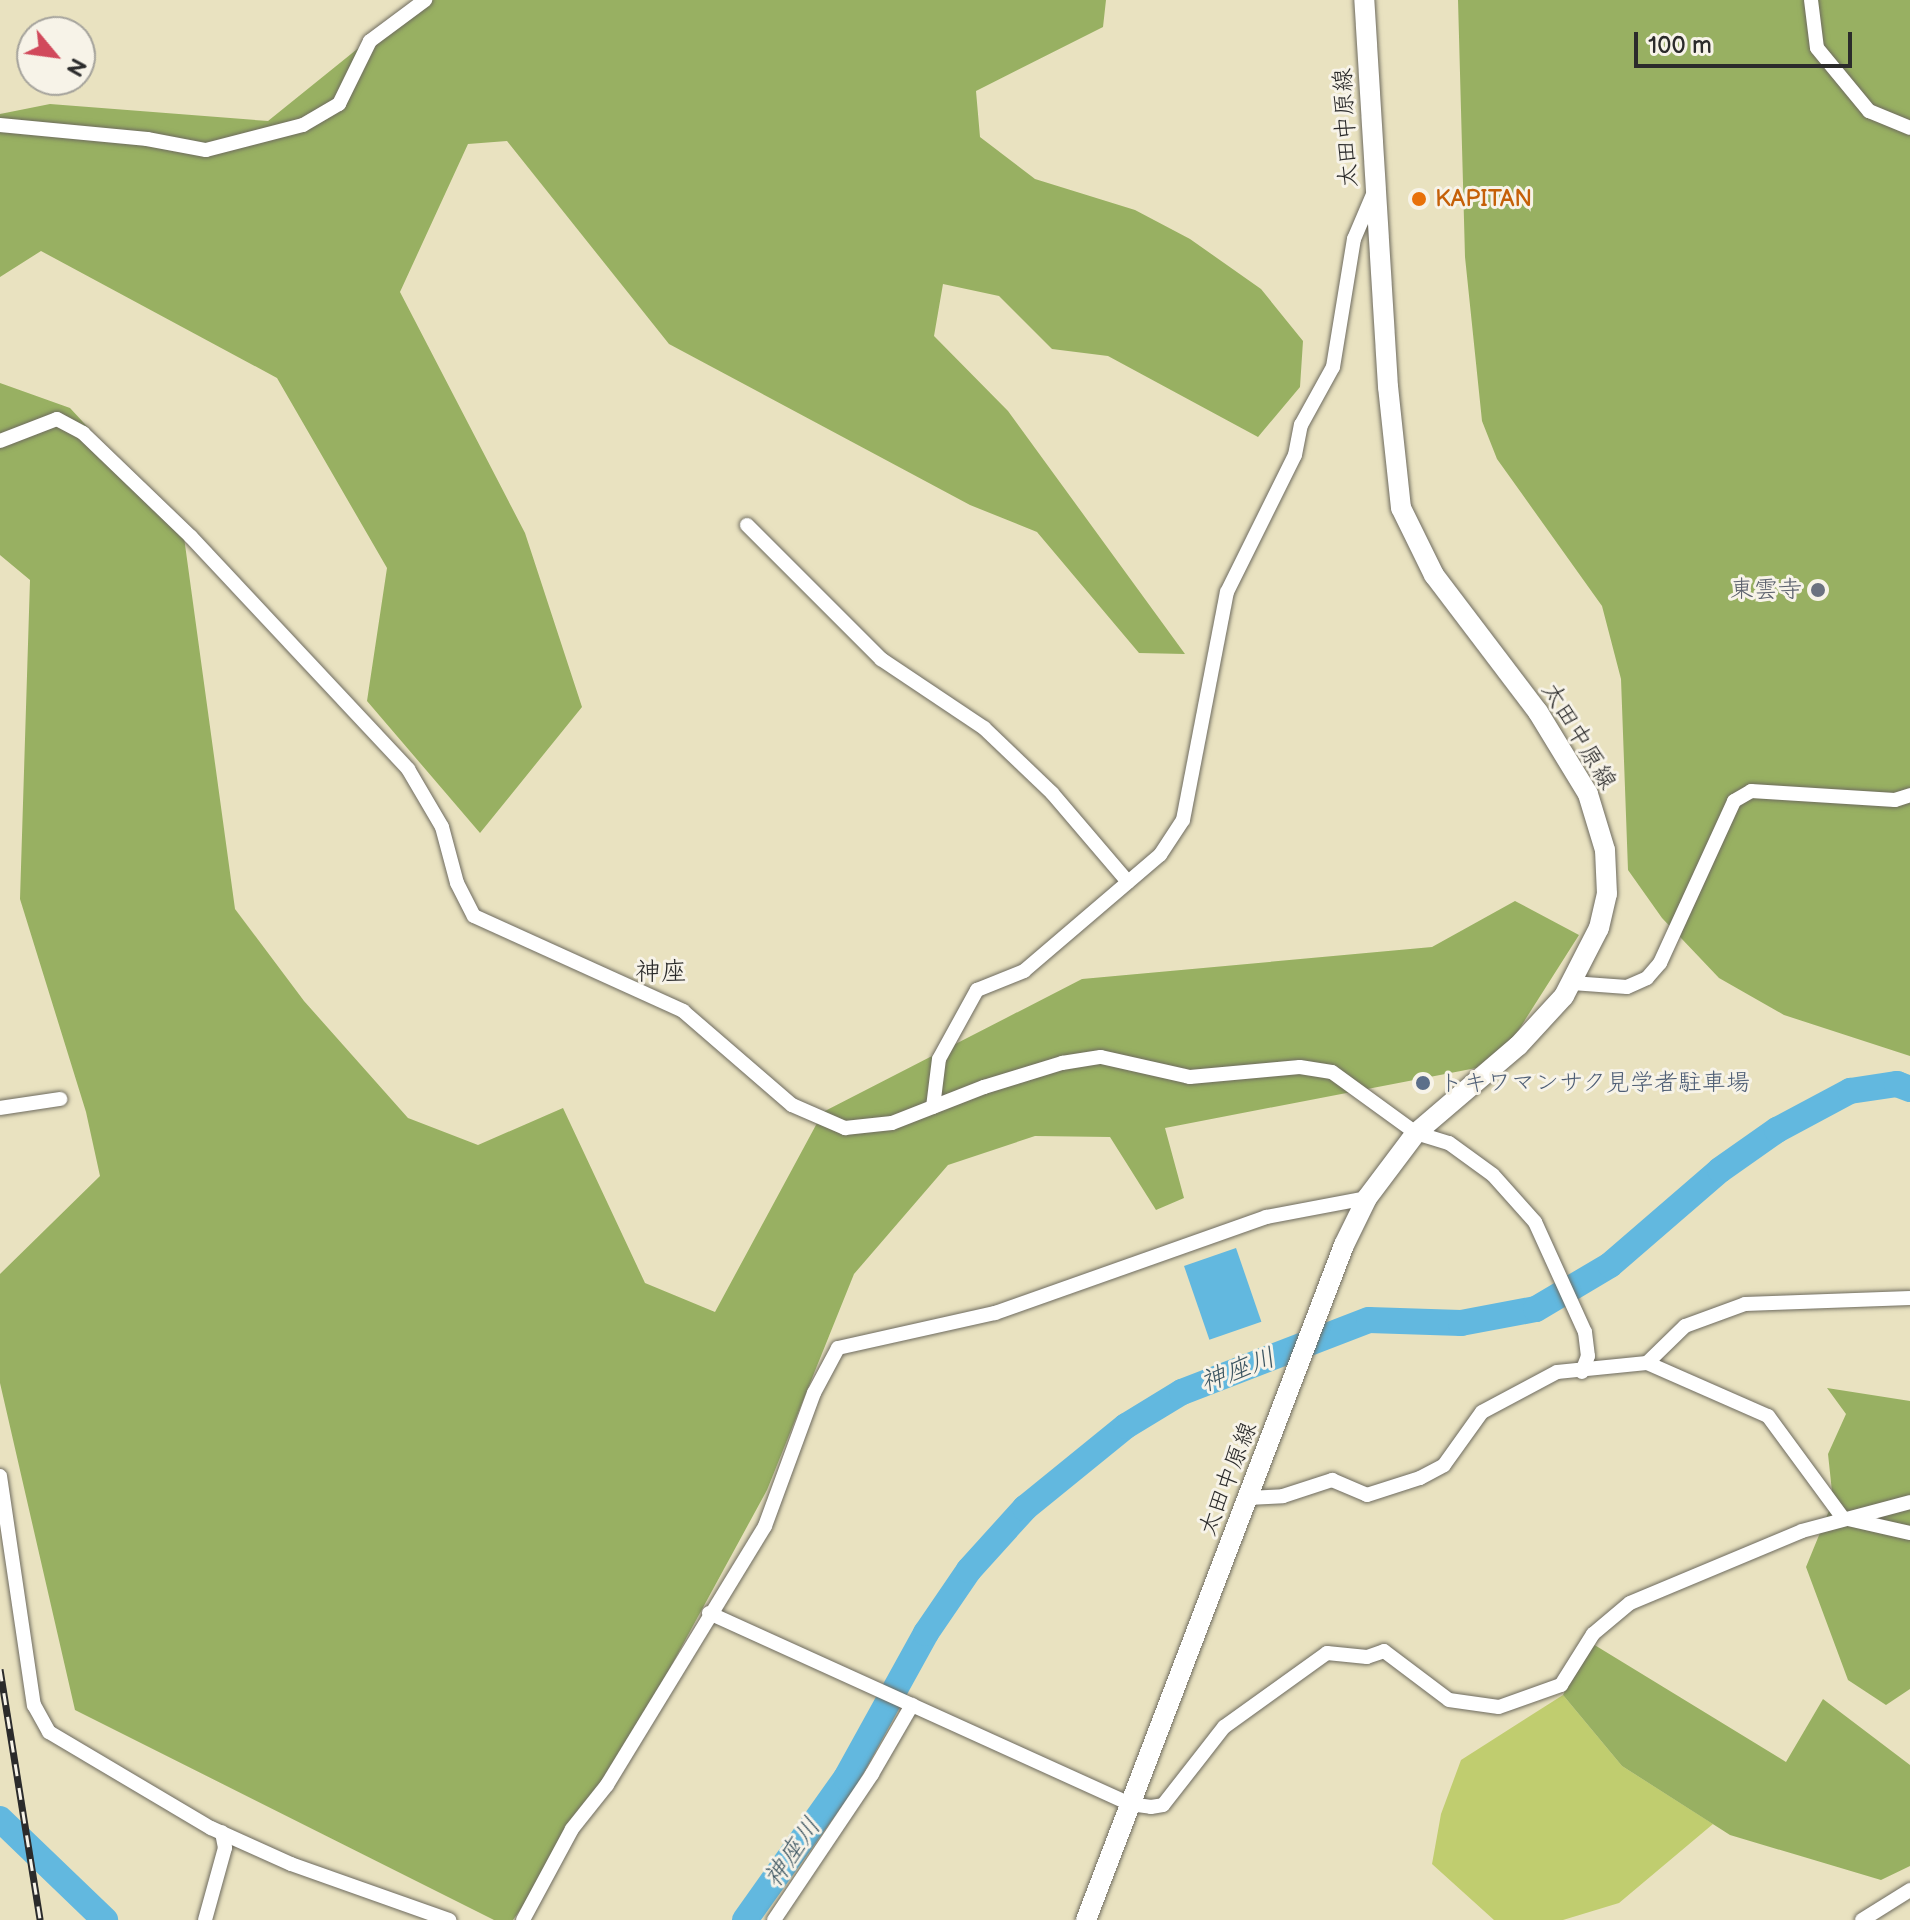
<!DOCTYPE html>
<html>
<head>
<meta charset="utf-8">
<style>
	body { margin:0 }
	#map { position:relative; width:1910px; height:1920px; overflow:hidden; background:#e9e2c0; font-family:"Balsamiq Sans","Klee One",sans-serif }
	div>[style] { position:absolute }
	.green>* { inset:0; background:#c0cd6f }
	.forest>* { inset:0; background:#98b062 }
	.water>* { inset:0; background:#62b8df; transform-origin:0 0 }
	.river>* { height:26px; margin:-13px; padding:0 13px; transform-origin:13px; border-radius:13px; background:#62b8df }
	.roads { filter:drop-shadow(0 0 2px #6e6b5f) drop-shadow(0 0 2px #6e6b5f) }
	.minor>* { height:14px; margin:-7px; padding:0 7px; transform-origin:7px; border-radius:7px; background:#fff }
	.secondary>* { height:20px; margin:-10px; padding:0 10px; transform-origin:10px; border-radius:10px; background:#fff }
	.rail>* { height:7px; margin-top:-3.5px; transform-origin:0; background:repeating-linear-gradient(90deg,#f7f3e8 0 12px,#2b2b2b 0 24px); box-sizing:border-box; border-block:2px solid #2b2b2b }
	.dots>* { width:22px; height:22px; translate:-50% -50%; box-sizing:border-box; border:4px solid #f7f3e8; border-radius:50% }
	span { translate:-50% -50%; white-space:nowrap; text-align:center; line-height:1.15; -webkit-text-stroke:6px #f7f3e8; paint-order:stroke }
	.street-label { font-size:24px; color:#2b2b2b }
	.food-label { font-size:24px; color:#c56008 }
	.left { translate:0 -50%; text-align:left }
	.worship-label { font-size:24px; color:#5b616d }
	.right { translate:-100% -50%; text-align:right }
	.service-label { font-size:24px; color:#4e5e75 }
	.neighbourhood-label { font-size:26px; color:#2b2b2b }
	.water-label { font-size:26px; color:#3c5561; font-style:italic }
	.north { position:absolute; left:16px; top:16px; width:80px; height:80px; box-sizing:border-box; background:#f7f3e8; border:2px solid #a5a39c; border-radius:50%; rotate:119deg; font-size:22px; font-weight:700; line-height:32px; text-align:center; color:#2b2b2b }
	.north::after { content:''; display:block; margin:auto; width:28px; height:36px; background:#d1495b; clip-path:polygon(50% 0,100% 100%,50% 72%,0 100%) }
	.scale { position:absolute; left:1634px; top:32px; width:218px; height:36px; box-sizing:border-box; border:4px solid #2b2b2b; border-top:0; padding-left:10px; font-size:24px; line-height:28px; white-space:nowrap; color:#2b2b2b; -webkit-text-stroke:6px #f7f3e8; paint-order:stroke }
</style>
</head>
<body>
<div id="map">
	<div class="green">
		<i style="clip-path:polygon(1563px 1695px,1622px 1766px,1713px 1824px,1619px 1903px,1563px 1920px,1494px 1920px,1432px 1864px,1441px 1814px,1461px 1760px)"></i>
	</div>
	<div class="forest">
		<i style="clip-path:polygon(418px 0,1106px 0,1103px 27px,976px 91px,980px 137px,1035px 179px,1135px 210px,1190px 239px,1261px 289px,1303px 341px,1300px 387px,1258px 437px,1108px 356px,1052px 349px,999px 296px,943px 284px,934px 336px,1008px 411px,1185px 654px,1139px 653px,1037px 532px,970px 505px,669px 344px,507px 141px,468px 144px,400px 292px,525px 533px,582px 707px,480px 833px,367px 701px,387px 568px,277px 378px,41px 251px,0 277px,0 114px,50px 104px,268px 121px)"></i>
		<i style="clip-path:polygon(1458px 0,1910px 0,1910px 1056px,1784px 1015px,1719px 978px,1662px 918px,1628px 870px,1621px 679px,1602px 606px,1497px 459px,1482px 421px,1465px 257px)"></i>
		<i style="clip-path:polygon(0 383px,70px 408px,183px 530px,235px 909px,304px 1001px,408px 1118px,478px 1145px,563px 1108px,645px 1283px,715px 1312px,823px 1112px,1082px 979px,1432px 947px,1515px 901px,1579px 935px,1497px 1064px,1165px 1128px,1184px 1198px,1156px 1210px,1110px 1137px,1035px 1136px,948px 1165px,854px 1274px,767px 1490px,603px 1791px,513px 1920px,494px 1920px,75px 1710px,0 1383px,0 1274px,100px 1176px,86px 1112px,20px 899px,30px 580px,0 555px)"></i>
		<i style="clip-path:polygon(1827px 1388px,1910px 1401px,1910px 1689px,1886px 1705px,1848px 1680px,1806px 1567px,1833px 1501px,1828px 1454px,1846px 1414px)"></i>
		<i style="clip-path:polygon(1588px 1641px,1786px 1762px,1823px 1699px,1910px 1765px,1910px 1866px,1881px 1880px,1730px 1835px,1622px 1766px,1563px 1695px)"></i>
	</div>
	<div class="water">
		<i style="left:1236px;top:1248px;width:78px;height:55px;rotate:71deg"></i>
	</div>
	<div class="river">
		<i style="left:0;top:1819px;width:146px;rotate:43.9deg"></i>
		<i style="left:745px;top:1920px;width:174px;rotate:-54.6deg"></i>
		<i style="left:846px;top:1778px;width:166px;rotate:-61.1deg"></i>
		<i style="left:926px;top:1633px;width:76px;rotate:-55.7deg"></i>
		<i style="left:969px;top:1570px;width:84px;rotate:-47.9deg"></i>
		<i style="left:1025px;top:1508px;width:130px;rotate:-39.1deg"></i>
		<i style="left:1126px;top:1426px;width:66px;rotate:-31.3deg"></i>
		<i style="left:1182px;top:1392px;width:200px;rotate:-21.1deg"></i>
		<i style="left:1369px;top:1320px;width:92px;rotate:1.9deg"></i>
		<i style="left:1461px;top:1323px;width:76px;rotate:-10.6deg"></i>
		<i style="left:1536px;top:1309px;width:86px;rotate:-30.7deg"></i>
		<i style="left:1610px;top:1265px;width:145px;rotate:-40.8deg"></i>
		<i style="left:1720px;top:1170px;width:70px;rotate:-35.1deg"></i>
		<i style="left:1777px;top:1130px;width:83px;rotate:-28.1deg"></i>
		<i style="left:1850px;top:1091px;width:48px;rotate:-8.5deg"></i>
		<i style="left:1897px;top:1084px;width:14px;rotate:21deg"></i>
	</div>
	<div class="roads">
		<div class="minor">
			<i style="left:1811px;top:0;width:48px;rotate:82.9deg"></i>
			<i style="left:1817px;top:48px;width:82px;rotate:50.5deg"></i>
			<i style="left:1869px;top:111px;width:44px;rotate:22.5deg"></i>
			<i style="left:0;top:125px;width:148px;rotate:5.4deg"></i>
			<i style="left:147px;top:139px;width:60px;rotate:10.6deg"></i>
			<i style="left:206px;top:150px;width:100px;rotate:-14.5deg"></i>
			<i style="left:303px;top:125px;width:42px;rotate:-30.3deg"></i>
			<i style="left:339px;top:104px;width:70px;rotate:-63.8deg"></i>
			<i style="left:370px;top:41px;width:69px;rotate:-36.7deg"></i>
			<i style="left:0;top:441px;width:61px;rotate:-21.1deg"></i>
			<i style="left:57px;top:419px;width:30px;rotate:28deg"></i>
			<i style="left:83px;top:433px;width:150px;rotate:43.9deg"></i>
			<i style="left:191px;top:537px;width:318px;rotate:46.9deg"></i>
			<i style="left:408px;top:769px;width:67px;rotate:59.6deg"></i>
			<i style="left:442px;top:827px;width:58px;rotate:75deg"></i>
			<i style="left:457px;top:883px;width:37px;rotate:63deg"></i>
			<i style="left:474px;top:916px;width:230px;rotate:24.4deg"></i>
			<i style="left:683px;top:1011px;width:144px;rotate:40.8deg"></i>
			<i style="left:792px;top:1105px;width:58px;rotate:23.5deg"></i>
			<i style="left:845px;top:1128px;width:47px;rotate:-6.1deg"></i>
			<i style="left:892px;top:1123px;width:99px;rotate:-21.4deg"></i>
			<i style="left:984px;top:1087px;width:82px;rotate:-17.1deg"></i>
			<i style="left:1062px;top:1063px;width:39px;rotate:-9deg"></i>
			<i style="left:1101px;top:1057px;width:91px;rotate:12.7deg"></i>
			<i style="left:1190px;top:1077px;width:110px;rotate:-5.2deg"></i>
			<i style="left:1300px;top:1067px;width:32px;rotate:9deg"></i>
			<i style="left:1332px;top:1072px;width:104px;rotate:36deg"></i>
			<i style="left:1416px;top:1133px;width:34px;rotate:17deg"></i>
			<i style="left:1449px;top:1143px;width:54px;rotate:36deg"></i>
			<i style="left:1493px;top:1175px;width:63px;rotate:48.2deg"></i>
			<i style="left:1535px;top:1222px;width:121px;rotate:65.6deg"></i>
			<i style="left:1585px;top:1332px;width:24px;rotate:83deg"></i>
			<i style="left:1588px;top:1356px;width:17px;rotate:111deg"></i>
			<i style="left:747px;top:525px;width:190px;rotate:45deg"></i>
			<i style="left:881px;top:659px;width:124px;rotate:33.8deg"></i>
			<i style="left:984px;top:728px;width:94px;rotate:43.7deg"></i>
			<i style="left:1052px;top:793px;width:117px;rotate:49.5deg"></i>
			<i style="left:1572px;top:983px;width:55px;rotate:4.2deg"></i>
			<i style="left:1627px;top:987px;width:22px;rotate:-24deg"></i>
			<i style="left:1647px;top:978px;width:20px;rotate:-49deg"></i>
			<i style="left:1660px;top:963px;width:178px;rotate:-65.4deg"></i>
			<i style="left:1734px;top:801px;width:20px;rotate:-30deg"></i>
			<i style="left:1751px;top:791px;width:144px;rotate:3.6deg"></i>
			<i style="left:1895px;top:800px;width:16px;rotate:-18deg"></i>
			<i style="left:933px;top:1107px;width:48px;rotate:-82.9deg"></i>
			<i style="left:939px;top:1059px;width:79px;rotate:-61.2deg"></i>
			<i style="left:977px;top:990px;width:51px;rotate:-22deg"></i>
			<i style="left:1024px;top:971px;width:179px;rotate:-40.5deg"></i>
			<i style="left:1160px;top:855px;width:42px;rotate:-56.7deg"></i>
			<i style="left:1183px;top:820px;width:232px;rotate:-79.1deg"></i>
			<i style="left:1227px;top:592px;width:153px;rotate:-63.6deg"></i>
			<i style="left:1295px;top:455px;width:31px;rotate:-79deg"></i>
			<i style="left:1301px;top:425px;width:66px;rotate:-61.1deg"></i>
			<i style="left:1333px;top:367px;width:130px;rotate:-80.7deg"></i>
			<i style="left:1354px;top:239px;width:51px;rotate:-66.9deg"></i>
			<i style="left:0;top:1108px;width:61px;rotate:-8.5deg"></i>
			<i style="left:1647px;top:1363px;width:132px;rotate:23.7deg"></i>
			<i style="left:1768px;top:1416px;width:127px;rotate:53.7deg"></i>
			<i style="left:0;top:1476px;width:232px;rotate:81.6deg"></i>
			<i style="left:34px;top:1705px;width:31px;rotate:61deg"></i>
			<i style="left:49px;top:1732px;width:188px;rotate:30.7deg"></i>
			<i style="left:211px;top:1828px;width:88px;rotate:24.2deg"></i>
			<i style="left:291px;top:1864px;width:168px;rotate:19.5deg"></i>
			<i style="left:1248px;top:1498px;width:35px;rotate:-3deg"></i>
			<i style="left:1283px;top:1496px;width:52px;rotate:-18.1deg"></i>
			<i style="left:1332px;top:1480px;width:38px;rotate:23deg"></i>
			<i style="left:1367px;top:1495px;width:56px;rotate:-17.8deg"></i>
			<i style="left:1420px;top:1478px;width:27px;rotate:-28deg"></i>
			<i style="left:1444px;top:1465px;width:65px;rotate:-54.4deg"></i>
			<i style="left:1482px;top:1412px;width:85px;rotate:-28.1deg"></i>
			<i style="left:1557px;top:1372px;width:90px;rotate:-5.7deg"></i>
			<i style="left:1647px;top:1363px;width:53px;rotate:-44.2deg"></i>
			<i style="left:1685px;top:1326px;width:64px;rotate:-20.1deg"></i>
			<i style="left:1745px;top:1304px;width:165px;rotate:-2.1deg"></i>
			<i style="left:1848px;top:1519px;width:64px;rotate:12.7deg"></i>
			<i style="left:709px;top:1613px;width:462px;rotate:24.4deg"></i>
			<i style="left:1130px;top:1804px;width:21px;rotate:8deg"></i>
			<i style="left:1151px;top:1807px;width:12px;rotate:-9deg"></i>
			<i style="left:1163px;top:1805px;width:99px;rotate:-52deg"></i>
			<i style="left:1224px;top:1727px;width:127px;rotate:-35.7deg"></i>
			<i style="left:1327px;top:1653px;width:40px;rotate:5.7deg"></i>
			<i style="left:1367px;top:1657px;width:18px;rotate:-19deg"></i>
			<i style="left:1384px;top:1651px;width:81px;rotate:37deg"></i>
			<i style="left:1449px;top:1700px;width:50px;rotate:8deg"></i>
			<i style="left:1499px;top:1707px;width:66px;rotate:-19.5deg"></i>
			<i style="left:1561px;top:1685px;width:60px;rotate:-57.9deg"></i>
			<i style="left:1593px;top:1634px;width:48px;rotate:-40deg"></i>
			<i style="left:1630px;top:1603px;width:186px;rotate:-22.7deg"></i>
			<i style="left:1802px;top:1531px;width:112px;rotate:-15deg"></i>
			<i style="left:205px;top:1920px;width:75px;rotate:-74.5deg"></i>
			<i style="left:225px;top:1848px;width:16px;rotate:-101deg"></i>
			<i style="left:523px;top:1920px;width:103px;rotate:-61.7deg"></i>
			<i style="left:572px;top:1829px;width:56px;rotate:-51.5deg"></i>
			<i style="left:607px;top:1785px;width:303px;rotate:-58.6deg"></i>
			<i style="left:765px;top:1526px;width:142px;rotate:-69.8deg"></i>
			<i style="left:814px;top:1393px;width:51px;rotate:-61.9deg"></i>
			<i style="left:838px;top:1348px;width:161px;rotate:-12.6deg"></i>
			<i style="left:995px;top:1313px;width:288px;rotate:-19.5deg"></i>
			<i style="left:1266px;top:1217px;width:103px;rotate:-10.7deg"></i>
			<i style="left:774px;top:1920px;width:176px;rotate:-56.1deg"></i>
			<i style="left:872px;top:1774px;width:80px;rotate:-59.9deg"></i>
			<i style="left:1862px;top:1920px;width:57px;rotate:-32deg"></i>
		</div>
		<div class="secondary">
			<i style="left:1086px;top:1920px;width:723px;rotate:-69.08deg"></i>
			<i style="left:1344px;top:1245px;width:52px;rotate:-63.9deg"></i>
			<i style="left:1367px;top:1198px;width:81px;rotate:-53deg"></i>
			<i style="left:1416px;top:1133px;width:134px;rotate:-40.5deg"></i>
			<i style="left:1518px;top:1046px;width:68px;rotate:-47.4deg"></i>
			<i style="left:1564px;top:996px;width:76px;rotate:-62.8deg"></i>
			<i style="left:1599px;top:928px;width:35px;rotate:-77deg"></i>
			<i style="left:1607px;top:894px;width:44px;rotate:-92.6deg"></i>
			<i style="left:1605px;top:850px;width:59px;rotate:-106.9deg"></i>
			<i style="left:1588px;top:794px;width:96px;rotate:-121.4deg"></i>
			<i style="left:1538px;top:712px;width:172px;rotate:-127.2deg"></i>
			<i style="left:1434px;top:575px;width:75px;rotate:-116.2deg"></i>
			<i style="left:1401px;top:508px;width:122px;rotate:-96.1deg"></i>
			<i style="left:1388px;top:387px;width:388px;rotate:-93.5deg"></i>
		</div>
	</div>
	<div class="rail">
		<i style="left:0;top:1669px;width:254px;rotate:80.9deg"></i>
	</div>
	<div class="dots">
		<i style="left:1419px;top:199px;background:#e8710a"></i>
		<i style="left:1818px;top:590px;background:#6b7280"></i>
		<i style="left:1423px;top:1083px;background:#5c6f8a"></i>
	</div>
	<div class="street-label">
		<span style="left:1346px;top:128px;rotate:-93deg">太田中原線</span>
		<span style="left:1579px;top:736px;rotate:59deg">太田中原線</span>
		<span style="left:1228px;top:1479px;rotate:-69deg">太田中原線</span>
	</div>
	<div class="food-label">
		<span class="left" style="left:1435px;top:199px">KAPITAN</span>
	</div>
	<div class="worship-label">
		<span class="right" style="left:1802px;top:590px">東雲寺</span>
	</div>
	<div class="service-label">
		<span class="left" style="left:1439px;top:1083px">トキワマンサク見学者駐車場</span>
	</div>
	<div class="neighbourhood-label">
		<span style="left:661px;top:973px">神座</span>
	</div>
	<div class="water-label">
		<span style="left:1238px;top:1371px;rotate:-21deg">神座川</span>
		<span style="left:793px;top:1853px;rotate:-55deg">神座川</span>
	</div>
	<div class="north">N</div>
	<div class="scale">100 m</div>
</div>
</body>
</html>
